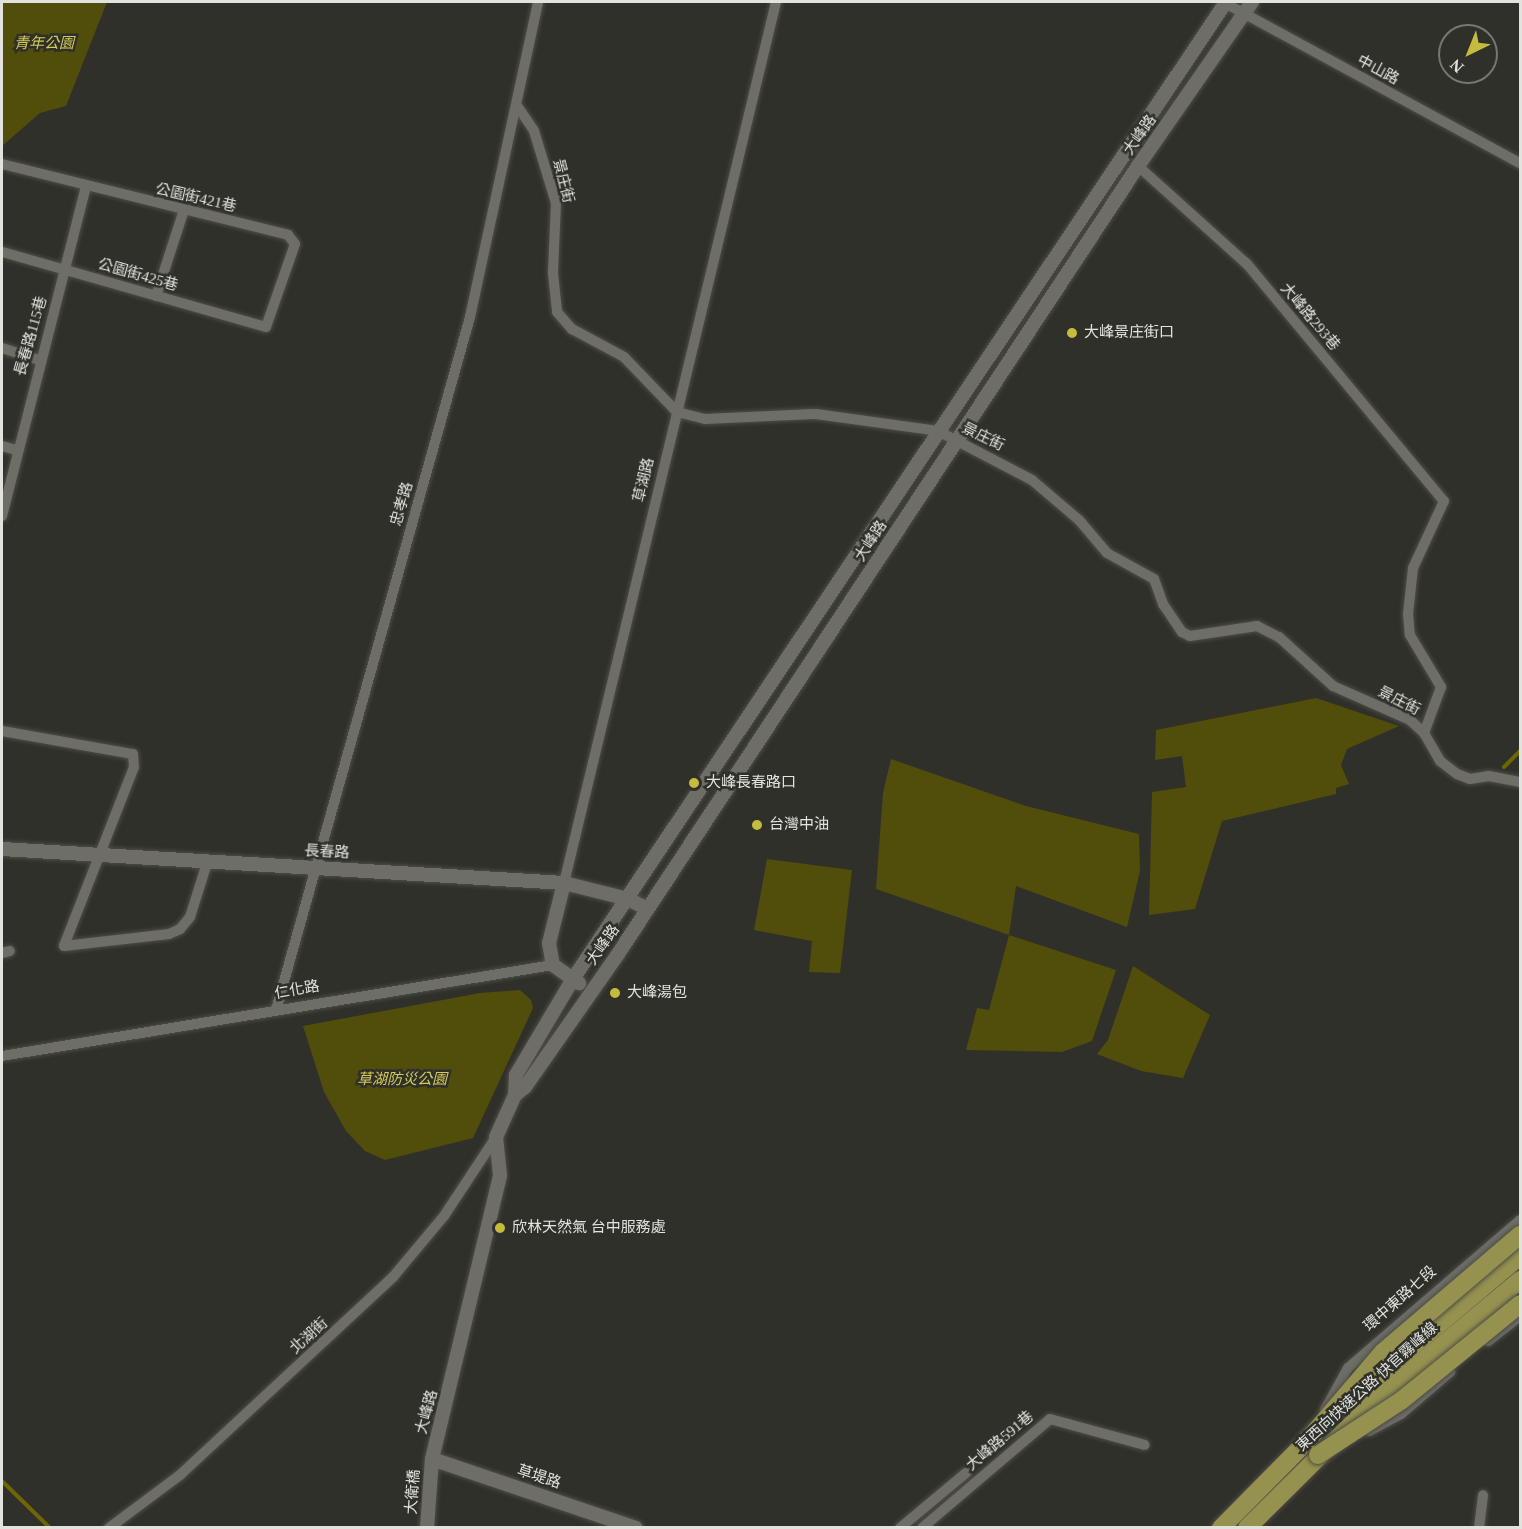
<!DOCTYPE html>
<html>
<head>
<meta charset="utf-8">
<style>
	body { margin:0 }
	#map { position:relative; width:1522px; height:1529px; overflow:hidden; background:#30302a; font-family:"Times New Roman","Noto Sans TC",serif }
	div>[style] { position:absolute }
	.green>* { inset:0; background:#514d0a }
	.stream>* { height:4px; margin:-2px; padding:0 2px; transform-origin:2px; border-radius:2px; background:#6c6606 }
	.roads { filter:drop-shadow(0 0 2px #4d4d48) drop-shadow(0 0 2px #4d4d48) }
	.minor>* { height:10px; margin:-5px; padding:0 5px; transform-origin:5px; border-radius:5px; background:#6e6e67 }
	.tertiary>* { height:14px; margin:-7px; padding:0 7px; transform-origin:7px; border-radius:7px; background:#6e6e67 }
	.trunk>* { height:18px; margin:-9px; padding:0 9px; transform-origin:9px; border-radius:9px; background:#95914e }
	.bridges { filter:drop-shadow(0 0 2px #4d4d48) drop-shadow(0 0 2px #4d4d48) }
	.trunk-bridge>* { height:18px; margin:-9px; padding:0 9px; transform-origin:9px; border-radius:9px; background:#95914e }
	.dots>* { width:16px; height:16px; translate:-50% -50%; box-sizing:border-box; border:3px solid #30302a; border-radius:50% }
	span { translate:-50% -50%; white-space:nowrap; text-align:center; line-height:1.15; -webkit-text-stroke:5px #30302a; paint-order:stroke }
	.park-label { font-size:15px; color:#d2ca59; font-style:italic }
	.street-label { font-size:15px; color:#e2e2df }
	.poi-label { font-size:15px; color:#e2e2df }
	.left { translate:0 -50%; text-align:left }
	.frame { position:absolute; inset:0; border:3px solid #e2e2df; pointer-events:none }
	.north { position:absolute; left:1438px; top:24px; width:60px; height:60px; box-sizing:border-box; background:#30302a; border:2px solid #777772; border-radius:50%; rotate:223deg; font-size:16px; font-weight:700; line-height:24px; text-align:center; color:#e2e2df }
	.north::after { content:''; display:block; margin:auto; width:21px; height:27px; background:#c5bc3d; clip-path:polygon(50% 0,100% 100%,50% 72%,0 100%) }
</style>
</head>
<body>
<div id="map">
	<div class="green">
		<i style="clip-path:polygon(2px 2px,107px 2px,66px 106px,40px 113px,2px 146px)"></i>
		<i style="clip-path:polygon(1316px 698px,1399px 726px,1347px 749px,1341px 765px,1349px 784px,1336px 788px,1336px 794px,1222px 821px,1195px 909px,1149px 915px,1152px 792px,1186px 787px,1182px 756px,1155px 760px,1156px 730px)"></i>
		<i style="clip-path:polygon(891px 759px,1026px 806px,1139px 834px,1140px 871px,1127px 927px,1016px 886px,1009px 935px,1116px 970px,1092px 1041px,1062px 1052px,966px 1050px,977px 1008px,989px 1010px,1009px 935px,876px 889px,883px 793px)"></i>
		<i style="clip-path:polygon(767px 859px,852px 870px,840px 973px,809px 972px,812px 941px,754px 930px)"></i>
		<i style="clip-path:polygon(1133px 966px,1210px 1015px,1183px 1078px,1141px 1071px,1097px 1054px,1108px 1040px)"></i>
		<i style="clip-path:polygon(520px 990px,531px 1000px,533px 1008px,473px 1138px,385px 1160px,365px 1151px,346px 1131px,324px 1092px,303px 1026px,480px 993px)"></i>
	</div>
	<div class="stream">
		<i style="left:1504px;top:767px;width:23px;rotate:-45deg"></i>
		<i style="left:2px;top:1481px;width:67px;rotate:44.4deg"></i>
	</div>
	<div class="roads">
		<div class="minor">
			<i style="left:1223px;top:2px;width:338px;rotate:28.5deg"></i>
			<i style="left:518px;top:107px;width:29px;rotate:56deg"></i>
			<i style="left:534px;top:131px;width:75px;rotate:73deg"></i>
			<i style="left:556px;top:203px;width:70px;rotate:92.5deg"></i>
			<i style="left:553px;top:273px;width:39px;rotate:84deg"></i>
			<i style="left:557px;top:312px;width:23px;rotate:49deg"></i>
			<i style="left:572px;top:329px;width:59px;rotate:28.3deg"></i>
			<i style="left:624px;top:357px;width:76px;rotate:46.1deg"></i>
			<i style="left:677px;top:412px;width:29px;rotate:14deg"></i>
			<i style="left:705px;top:419px;width:111px;rotate:-2.6deg"></i>
			<i style="left:816px;top:414px;width:123px;rotate:7.9deg"></i>
			<i style="left:938px;top:431px;width:106px;rotate:27.5deg"></i>
			<i style="left:1032px;top:480px;width:62px;rotate:40.4deg"></i>
			<i style="left:1079px;top:520px;width:43px;rotate:49.7deg"></i>
			<i style="left:1107px;top:553px;width:54px;rotate:29deg"></i>
			<i style="left:1154px;top:579px;width:27px;rotate:70deg"></i>
			<i style="left:1163px;top:604px;width:34px;rotate:56deg"></i>
			<i style="left:1182px;top:632px;width:9px;rotate:27deg"></i>
			<i style="left:1190px;top:636px;width:68px;rotate:-8.5deg"></i>
			<i style="left:1257px;top:626px;width:25px;rotate:27deg"></i>
			<i style="left:1279px;top:637px;width:73px;rotate:42.2deg"></i>
			<i style="left:1333px;top:686px;width:84px;rotate:23.8deg"></i>
			<i style="left:1410px;top:720px;width:19px;rotate:43deg"></i>
			<i style="left:1424px;top:733px;width:32px;rotate:60deg"></i>
			<i style="left:1440px;top:761px;width:21px;rotate:37deg"></i>
			<i style="left:1457px;top:774px;width:14px;rotate:21deg"></i>
			<i style="left:1470px;top:779px;width:19px;rotate:-9deg"></i>
			<i style="left:1489px;top:776px;width:32px;rotate:11deg"></i>
			<i style="left:2px;top:164px;width:295px;rotate:13.9deg"></i>
			<i style="left:288px;top:235px;width:11px;rotate:52deg"></i>
			<i style="left:295px;top:244px;width:88px;rotate:109.3deg"></i>
			<i style="left:266px;top:327px;width:274px;rotate:-164.1deg"></i>
			<i style="left:1138px;top:166px;width:147px;rotate:42deg"></i>
			<i style="left:1247px;top:264px;width:308px;rotate:50.3deg"></i>
			<i style="left:1444px;top:501px;width:74px;rotate:114.8deg"></i>
			<i style="left:1413px;top:568px;width:46px;rotate:96.2deg"></i>
			<i style="left:1408px;top:614px;width:21px;rotate:85deg"></i>
			<i style="left:1410px;top:635px;width:61px;rotate:59.2deg"></i>
			<i style="left:1441px;top:687px;width:49px;rotate:110.3deg"></i>
			<i style="left:156px;top:296px;width:90px;rotate:-72deg"></i>
			<i style="left:2px;top:348px;width:39px;rotate:18deg"></i>
			<i style="left:2px;top:446px;width:15px;rotate:16deg"></i>
			<i style="left:2px;top:516px;width:340px;rotate:-75.7deg"></i>
			<i style="left:2px;top:731px;width:133px;rotate:10deg"></i>
			<i style="left:133px;top:754px;width:13px;rotate:86deg"></i>
			<i style="left:134px;top:767px;width:192px;rotate:111.4deg"></i>
			<i style="left:64px;top:946px;width:106px;rotate:-6.5deg"></i>
			<i style="left:169px;top:934px;width:12px;rotate:-24deg"></i>
			<i style="left:180px;top:929px;width:16px;rotate:-50deg"></i>
			<i style="left:190px;top:917px;width:60px;rotate:-72.5deg"></i>
			<i style="left:564px;top:883px;width:906px;rotate:-76.47deg"></i>
			<i style="left:2px;top:953px;width:8px;rotate:-14deg"></i>
			<i style="left:276px;top:1010px;width:720px;rotate:-74.36deg"></i>
			<i style="left:470px;top:317px;width:322px;rotate:-77.8deg"></i>
			<i style="left:2px;top:1056px;width:558px;rotate:-9.38deg"></i>
			<i style="left:1488px;top:1341px;width:41px;rotate:-38deg"></i>
			<i style="left:1325px;top:1410px;width:48px;rotate:-61.3deg"></i>
			<i style="left:1348px;top:1368px;width:227px;rotate:-40.7deg"></i>
			<i style="left:1369px;top:1431px;width:36px;rotate:-28deg"></i>
			<i style="left:1401px;top:1414px;width:65px;rotate:-40.6deg"></i>
			<i style="left:109px;top:1528px;width:89px;rotate:-36.7deg"></i>
			<i style="left:180px;top:1475px;width:291px;rotate:-42.9deg"></i>
			<i style="left:393px;top:1277px;width:80px;rotate:-50.1deg"></i>
			<i style="left:444px;top:1216px;width:95px;rotate:-56.6deg"></i>
			<i style="left:900px;top:1528px;width:86px;rotate:-39.8deg"></i>
			<i style="left:922px;top:1528px;width:168px;rotate:-40.4deg"></i>
			<i style="left:1050px;top:1419px;width:98px;rotate:15.3deg"></i>
			<i style="left:1479px;top:1528px;width:33px;rotate:-83deg"></i>
		</div>
		<div class="tertiary">
			<i style="left:2px;top:849px;width:563px;rotate:3.46deg"></i>
			<i style="left:564px;top:883px;width:66px;rotate:14deg"></i>
			<i style="left:628px;top:899px;width:22px;rotate:27deg"></i>
			<i style="left:564px;top:883px;width:62px;rotate:104deg"></i>
			<i style="left:549px;top:943px;width:22px;rotate:80deg"></i>
			<i style="left:553px;top:965px;width:32px;rotate:35deg"></i>
			<i style="left:515px;top:1095px;width:13px;rotate:-39deg"></i>
			<i style="left:525px;top:1087px;width:162px;rotate:-55deg"></i>
			<i style="left:618px;top:954px;width:944px;rotate:-56.58deg"></i>
			<i style="left:1138px;top:166px;width:200px;rotate:-55.2deg"></i>
			<i style="left:432px;top:1459px;width:215px;rotate:18.7deg"></i>
			<i style="left:427px;top:1528px;width:69px;rotate:-85.9deg"></i>
			<i style="left:432px;top:1459px;width:292px;rotate:-76.5deg"></i>
			<i style="left:500px;top:1175px;width:38px;rotate:-96deg"></i>
			<i style="left:496px;top:1137px;width:46px;rotate:-65.7deg"></i>
			<i style="left:515px;top:1095px;width:20px;rotate:-87deg"></i>
			<i style="left:516px;top:1075px;width:112px;rotate:-59.3deg"></i>
			<i style="left:573px;top:979px;width:1175px;rotate:-56.24deg"></i>
		</div>
		<div class="trunk">
			<i style="left:1353px;top:1397px;width:219px;rotate:-40.2deg"></i>
			<i style="left:1221px;top:1528px;width:136px;rotate:-45.3deg"></i>
			<i style="left:1247px;top:1528px;width:177px;rotate:-44.8deg"></i>
			<i style="left:1373px;top:1403px;width:192px;rotate:-39.9deg"></i>
		</div>
	</div>
	<div class="bridges">
		<div class="trunk-bridge">
			<i style="left:1307px;top:1441px;width:117px;rotate:-49.5deg"></i>
			<i style="left:1383px;top:1352px;width:180px;rotate:-40.5deg"></i>
			<i style="left:1318px;top:1455px;width:100px;rotate:-33.2deg"></i>
			<i style="left:1402px;top:1400px;width:152px;rotate:-39.1deg"></i>
		</div>
	</div>
	<div class="dots">
		<i style="left:1072px;top:333px;background:#c5bc3d"></i>
		<i style="left:694px;top:783px;background:#c5bc3d"></i>
		<i style="left:757px;top:825px;background:#c5bc3d"></i>
		<i style="left:615px;top:993px;background:#c5bc3d"></i>
		<i style="left:500px;top:1228px;background:#c5bc3d"></i>
	</div>
	<div class="park-label">
		<span style="left:44px;top:44px">青年公園</span>
		<span style="left:402px;top:1080px">草湖防災公園</span>
	</div>
	<div class="street-label">
		<span style="left:1378px;top:70px;rotate:28deg">中山路</span>
		<span style="left:1140px;top:135px;rotate:-55deg">大峰路</span>
		<span style="left:563px;top:181px;rotate:76deg">景庄街</span>
		<span style="left:196px;top:198px;rotate:13deg">公園街421巷</span>
		<span style="left:138px;top:275px;rotate:16deg">公園街425巷</span>
		<span style="left:1310px;top:317px;rotate:50deg">大峰路293巷</span>
		<span style="left:31px;top:336px;rotate:-74deg">長春路115巷</span>
		<span style="left:983px;top:437px;rotate:26deg">景庄街</span>
		<span style="left:644px;top:480px;rotate:-77deg">草湖路</span>
		<span style="left:402px;top:504px;rotate:-74deg">忠孝路</span>
		<span style="left:871px;top:541px;rotate:-57deg">大峰路</span>
		<span style="left:1399px;top:701px;rotate:27deg">景庄街</span>
		<span style="left:327px;top:852px;rotate:3deg">長春路</span>
		<span style="left:603px;top:945px;rotate:-55deg">大峰路</span>
		<span style="left:297px;top:990px;rotate:-10deg">仁化路</span>
		<span style="left:1400px;top:1299px;rotate:-41deg">環中東路七段</span>
		<span style="left:309px;top:1336px;rotate:-42deg">北湖街</span>
		<span style="left:1367px;top:1387px;rotate:-42deg">東西向快速公路 快官霧峰線</span>
		<span style="left:427px;top:1412px;rotate:-75deg">大峰路</span>
		<span style="left:1000px;top:1441px;rotate:-40deg">大峰路591巷</span>
		<span style="left:539px;top:1477px;rotate:18deg">草堤路</span>
		<span style="left:413px;top:1492px;rotate:-86deg">大衛橋</span>
	</div>
	<div class="poi-label">
		<span class="left" style="left:1084px;top:333px">大峰景庄街口</span>
		<span class="left" style="left:706px;top:783px">大峰長春路口</span>
		<span class="left" style="left:769px;top:825px">台灣中油</span>
		<span class="left" style="left:627px;top:993px">大峰湯包</span>
		<span class="left" style="left:512px;top:1228px">欣林天然氣 台中服務處</span>
	</div>
	<div class="frame"></div>
	<div class="north">N</div>
</div>
</body>
</html>
